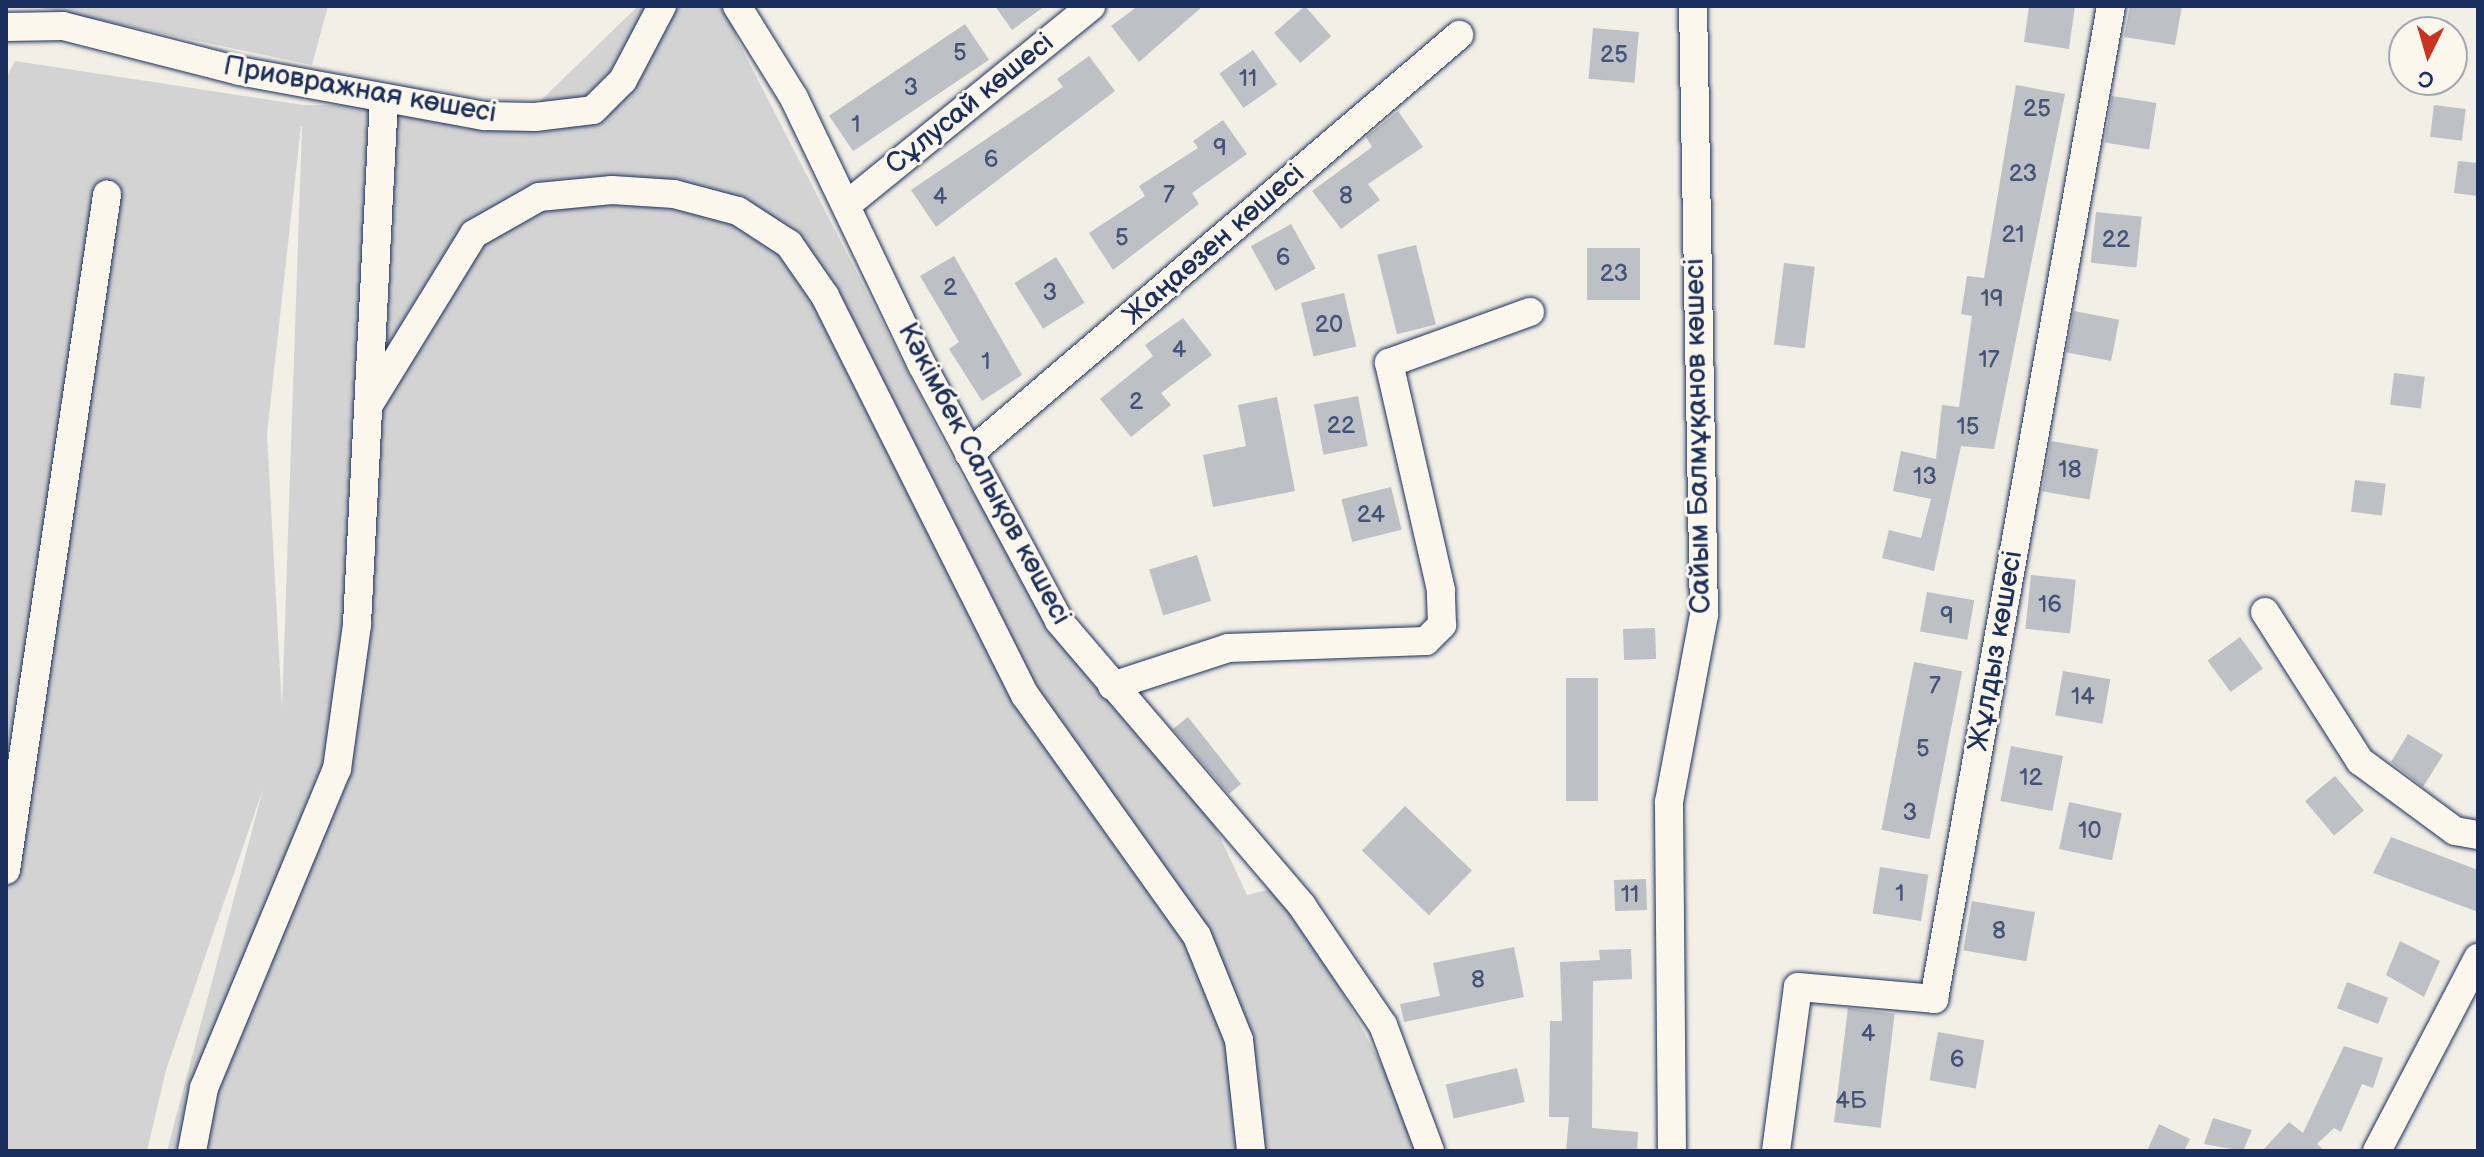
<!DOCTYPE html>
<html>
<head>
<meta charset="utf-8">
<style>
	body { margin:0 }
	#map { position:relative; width:2484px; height:1157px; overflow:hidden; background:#f2efe6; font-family:"Balsamiq Sans",sans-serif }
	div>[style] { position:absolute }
	.green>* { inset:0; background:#d2d3d2 }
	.building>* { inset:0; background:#bdc0c4; transform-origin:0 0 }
	.roads { filter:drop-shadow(0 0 2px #1b2f5e) drop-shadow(0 0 2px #1b2f5e) }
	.minor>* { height:28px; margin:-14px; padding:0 14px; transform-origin:14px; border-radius:14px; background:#fbf7ec }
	span { translate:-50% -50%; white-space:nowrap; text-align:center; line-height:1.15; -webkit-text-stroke:6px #fbf7ec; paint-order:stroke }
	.number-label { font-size:24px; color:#445378 }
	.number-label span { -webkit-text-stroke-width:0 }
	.street-label { font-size:28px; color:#1b2f5e }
	.frame { position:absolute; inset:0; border:8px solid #1b2f5e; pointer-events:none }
	.north { position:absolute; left:2388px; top:16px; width:80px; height:80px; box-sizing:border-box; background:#fbf7ec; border:2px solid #a1a7b3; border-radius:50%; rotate:185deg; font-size:22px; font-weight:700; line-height:32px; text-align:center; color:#1b2f5e }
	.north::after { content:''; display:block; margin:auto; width:28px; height:36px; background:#c8321e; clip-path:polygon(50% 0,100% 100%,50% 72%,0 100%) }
</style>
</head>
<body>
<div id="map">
	<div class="green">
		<i style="clip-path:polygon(32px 6px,328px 6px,312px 65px)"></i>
		<i style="clip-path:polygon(evenodd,638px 6px,728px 6px,737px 39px,964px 482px,1193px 779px,1247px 895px,1284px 886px,1429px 1151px,167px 1151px,263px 789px,166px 1070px,147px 1151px,6px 1151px,6px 78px,15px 61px,303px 105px,534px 107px,638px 6px,301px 126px,302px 127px,282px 708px,267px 434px,301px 126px)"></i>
	</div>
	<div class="building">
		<i style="clip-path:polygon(995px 6px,1045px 6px,1012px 30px)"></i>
		<i style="clip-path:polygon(1138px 6px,1203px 6px,1139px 62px,1111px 26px)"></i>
		<i style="left:1305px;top:6px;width:40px;height:41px;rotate:49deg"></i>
		<i style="clip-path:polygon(2029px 6px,2075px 6px,2069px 49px,2024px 42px)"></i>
		<i style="clip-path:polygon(2130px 6px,2182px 6px,2175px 45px,2124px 37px)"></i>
		<i style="left:965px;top:24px;width:43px;height:164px;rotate:56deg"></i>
		<i style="left:1593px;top:28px;width:46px;height:51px;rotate:5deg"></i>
		<i style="left:1253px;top:50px;width:42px;height:41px;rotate:55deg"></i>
		<i style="clip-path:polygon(1089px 56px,1115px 91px,936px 227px,911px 190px,1063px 87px,1057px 79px)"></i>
		<i style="clip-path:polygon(2016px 85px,2065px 94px,1994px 449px,1961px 446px,1934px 571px,1882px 558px,1889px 530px,1921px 538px,1931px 499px,1893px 491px,1901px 451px,1936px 459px,1942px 405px,1959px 407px,1972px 316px,1961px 314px,1967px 276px,1984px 278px)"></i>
		<i style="left:2112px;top:96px;width:45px;height:47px;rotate:9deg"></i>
		<i style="left:2434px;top:105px;width:32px;height:32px;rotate:7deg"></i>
		<i style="clip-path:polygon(1398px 111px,1423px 147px,1368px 184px,1380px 200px,1341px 229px,1312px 191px,1372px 147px,1366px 137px)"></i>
		<i style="clip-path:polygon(1223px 120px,1247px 154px,1192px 193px,1199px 204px,1113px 270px,1089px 233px,1145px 196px,1139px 186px,1198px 148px,1193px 141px)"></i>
		<i style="clip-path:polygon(2458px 161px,2478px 163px,2478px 196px,2454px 193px)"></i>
		<i style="left:2096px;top:212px;width:46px;height:51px;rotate:6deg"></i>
		<i style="left:1291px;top:224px;width:51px;height:46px;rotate:61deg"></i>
		<i style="left:1416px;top:245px;width:82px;height:40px;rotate:76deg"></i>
		<i style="left:1587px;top:248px;width:53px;height:52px"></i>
		<i style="clip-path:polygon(954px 256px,1022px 375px,982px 401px,949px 349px,959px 342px,920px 276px)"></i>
		<i style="left:1056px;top:257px;width:54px;height:49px;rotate:58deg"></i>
		<i style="left:1784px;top:263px;width:31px;height:82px;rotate:7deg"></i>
		<i style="left:1344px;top:293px;width:55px;height:44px;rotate:77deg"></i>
		<i style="left:2074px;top:311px;width:46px;height:42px;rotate:11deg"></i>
		<i style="clip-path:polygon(1183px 318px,1212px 355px,1161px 393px,1171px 405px,1131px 437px,1100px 399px,1153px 356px,1145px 345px)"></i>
		<i style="left:2394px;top:373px;width:31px;height:32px;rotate:7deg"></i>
		<i style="left:1358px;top:396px;width:51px;height:45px;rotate:79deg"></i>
		<i style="clip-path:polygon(1277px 397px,1295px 491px,1213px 507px,1203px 455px,1246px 446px,1238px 405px)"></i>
		<i style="left:2051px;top:441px;width:48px;height:51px;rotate:10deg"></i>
		<i style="left:2355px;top:480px;width:31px;height:32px;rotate:7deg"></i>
		<i style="left:1391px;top:487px;width:44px;height:51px;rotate:76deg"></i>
		<i style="left:1197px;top:555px;width:48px;height:50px;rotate:73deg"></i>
		<i style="left:2031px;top:575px;width:45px;height:54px;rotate:6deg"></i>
		<i style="left:1927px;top:592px;width:48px;height:40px;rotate:10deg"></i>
		<i style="left:1655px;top:628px;width:31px;height:32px;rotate:88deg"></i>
		<i style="left:2240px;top:637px;width:39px;height:40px;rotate:54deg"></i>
		<i style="left:1914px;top:662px;width:49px;height:171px;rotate:11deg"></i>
		<i style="left:2063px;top:671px;width:48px;height:45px;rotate:10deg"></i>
		<i style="left:1598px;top:678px;width:123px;height:32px;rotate:90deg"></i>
		<i style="clip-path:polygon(1188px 717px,1241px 784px,1229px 794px,1173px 729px)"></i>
		<i style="clip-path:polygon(2408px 734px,2443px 755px,2423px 787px,2391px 762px)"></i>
		<i style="left:2011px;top:746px;width:53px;height:56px;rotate:11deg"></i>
		<i style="left:2335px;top:776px;width:45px;height:39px;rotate:50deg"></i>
		<i style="left:2069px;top:802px;width:54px;height:48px;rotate:12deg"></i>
		<i style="left:1405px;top:806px;width:93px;height:62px;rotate:44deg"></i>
		<i style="clip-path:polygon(2391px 837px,2478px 870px,2478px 912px,2373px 873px)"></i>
		<i style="left:1880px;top:867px;width:49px;height:47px;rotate:9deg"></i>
		<i style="left:1646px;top:879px;width:31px;height:32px;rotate:88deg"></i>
		<i style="left:1972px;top:901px;width:64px;height:50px;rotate:10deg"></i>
		<i style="clip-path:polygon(2400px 941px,2440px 961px,2424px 997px,2386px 975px)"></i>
		<i style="clip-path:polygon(1514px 947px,1524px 997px,1404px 1022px,1400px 1004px,1440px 996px,1433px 963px)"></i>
		<i style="clip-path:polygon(1631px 949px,1632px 979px,1593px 981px,1592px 1128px,1638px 1132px,1637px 1151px,1566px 1151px,1569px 1117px,1549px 1117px,1550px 1021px,1562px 1021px,1560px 962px,1600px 960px,1599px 950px)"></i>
		<i style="left:2347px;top:982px;width:44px;height:28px;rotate:21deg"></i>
		<i style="left:1848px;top:1008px;width:47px;height:115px;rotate:7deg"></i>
		<i style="left:1938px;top:1032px;width:47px;height:49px;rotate:10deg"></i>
		<i style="clip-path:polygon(2344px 1046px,2383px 1058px,2373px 1088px,2362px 1084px,2341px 1132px,2334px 1128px,2317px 1144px,2325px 1151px,2262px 1151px,2289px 1122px,2303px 1133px)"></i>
		<i style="left:1517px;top:1068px;width:35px;height:73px;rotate:77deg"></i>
		<i style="clip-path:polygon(2213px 1118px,2252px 1130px,2243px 1151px,2204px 1144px)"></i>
		<i style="clip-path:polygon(2159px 1124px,2190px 1139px,2184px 1151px,2147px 1151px)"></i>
	</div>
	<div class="roads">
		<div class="minor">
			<i style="left:737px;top:6px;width:108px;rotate:58.2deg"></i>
			<i style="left:794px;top:98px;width:296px;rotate:64.4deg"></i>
			<i style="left:922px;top:365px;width:290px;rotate:61.8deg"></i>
			<i style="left:1059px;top:621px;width:375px;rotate:49.5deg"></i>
			<i style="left:1302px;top:906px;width:144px;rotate:55.8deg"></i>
			<i style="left:1383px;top:1025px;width:134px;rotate:69.5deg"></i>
			<i style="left:6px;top:27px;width:57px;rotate:-1deg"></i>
			<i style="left:63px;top:26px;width:182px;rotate:14.3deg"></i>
			<i style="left:239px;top:71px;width:250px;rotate:10.4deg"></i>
			<i style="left:485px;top:116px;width:50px;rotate:1.1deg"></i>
			<i style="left:535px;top:117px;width:58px;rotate:-6.9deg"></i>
			<i style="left:593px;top:110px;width:42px;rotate:-45deg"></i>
			<i style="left:623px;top:80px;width:84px;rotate:-62.2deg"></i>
			<i style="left:849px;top:203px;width:312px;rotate:-39.1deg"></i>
			<i style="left:370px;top:403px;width:198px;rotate:-58.4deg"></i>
			<i style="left:474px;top:234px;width:75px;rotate:-29.6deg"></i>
			<i style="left:539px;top:197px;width:73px;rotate:-5.5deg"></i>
			<i style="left:612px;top:190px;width:62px;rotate:3.7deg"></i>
			<i style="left:674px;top:194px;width:66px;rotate:14.9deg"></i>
			<i style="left:738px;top:211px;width:61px;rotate:32.9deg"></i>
			<i style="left:789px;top:244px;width:63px;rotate:55.3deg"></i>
			<i style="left:825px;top:296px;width:446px;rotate:63.4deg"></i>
			<i style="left:1025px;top:695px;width:296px;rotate:54.5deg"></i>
			<i style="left:1197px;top:936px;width:112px;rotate:68deg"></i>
			<i style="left:1239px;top:1040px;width:112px;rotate:83.8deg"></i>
			<i style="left:969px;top:454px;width:645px;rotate:-40.53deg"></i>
			<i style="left:2265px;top:612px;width:177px;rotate:57.5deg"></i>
			<i style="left:2360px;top:761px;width:118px;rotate:36.4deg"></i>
			<i style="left:2455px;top:831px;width:23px;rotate:10deg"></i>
			<i style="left:1112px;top:686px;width:122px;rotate:-18.1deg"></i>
			<i style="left:1228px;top:648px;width:198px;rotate:-2deg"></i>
			<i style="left:1426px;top:641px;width:23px;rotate:-45deg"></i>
			<i style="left:1442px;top:625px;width:35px;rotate:-92deg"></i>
			<i style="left:1441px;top:590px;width:233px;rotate:-102.9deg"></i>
			<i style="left:1389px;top:363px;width:150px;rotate:-19.9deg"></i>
			<i style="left:6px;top:870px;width:683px;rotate:-81.49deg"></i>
			<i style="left:192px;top:1151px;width:64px;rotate:-79.2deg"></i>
			<i style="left:204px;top:1088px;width:346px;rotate:-67.4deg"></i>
			<i style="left:337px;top:769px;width:146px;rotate:-82.1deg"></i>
			<i style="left:357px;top:624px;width:527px;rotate:-87.06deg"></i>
			<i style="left:1672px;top:1151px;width:349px;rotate:-90.5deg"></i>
			<i style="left:1669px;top:802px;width:190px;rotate:-79.4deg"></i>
			<i style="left:1704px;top:615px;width:609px;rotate:-91.03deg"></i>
			<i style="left:1776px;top:1151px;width:165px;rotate:-82.4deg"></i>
			<i style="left:1798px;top:987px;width:137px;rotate:5deg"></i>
			<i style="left:1934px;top:999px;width:1009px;rotate:-79.89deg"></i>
			<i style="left:2377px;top:1151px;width:218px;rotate:-62.4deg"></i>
		</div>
	</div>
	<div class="number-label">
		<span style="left:960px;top:53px">5</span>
		<span style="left:1614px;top:55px">25</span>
		<span style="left:1248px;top:79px">11</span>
		<span style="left:911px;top:88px">3</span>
		<span style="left:2037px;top:109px">25</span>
		<span style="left:856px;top:125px">1</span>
		<span style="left:1220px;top:148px">9</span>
		<span style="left:991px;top:160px">6</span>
		<span style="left:2023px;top:174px">23</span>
		<span style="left:1169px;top:195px">7</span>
		<span style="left:1346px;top:196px">8</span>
		<span style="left:940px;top:197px">4</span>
		<span style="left:2013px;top:235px">21</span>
		<span style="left:1122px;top:238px">5</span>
		<span style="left:2116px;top:240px">22</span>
		<span style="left:1283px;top:258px">6</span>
		<span style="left:1614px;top:274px">23</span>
		<span style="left:950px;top:288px">2</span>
		<span style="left:1050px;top:293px">3</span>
		<span style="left:1992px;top:299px">19</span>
		<span style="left:1329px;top:325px">20</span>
		<span style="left:1179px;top:350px">4</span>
		<span style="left:1989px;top:360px">17</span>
		<span style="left:986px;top:362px">1</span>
		<span style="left:1136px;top:402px">2</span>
		<span style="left:1341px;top:426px">22</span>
		<span style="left:1968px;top:427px">15</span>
		<span style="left:2070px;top:470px">18</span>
		<span style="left:1925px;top:477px">13</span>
		<span style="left:1371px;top:515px">24</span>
		<span style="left:2050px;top:605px">16</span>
		<span style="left:1947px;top:616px">9</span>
		<span style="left:1935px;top:686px">7</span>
		<span style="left:2083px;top:697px">14</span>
		<span style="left:1923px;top:749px">5</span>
		<span style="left:2031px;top:778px">12</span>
		<span style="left:1910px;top:813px">3</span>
		<span style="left:2090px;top:831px">10</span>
		<span style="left:1900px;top:894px">1</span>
		<span style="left:1630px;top:895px">11</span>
		<span style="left:1999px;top:931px">8</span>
		<span style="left:1478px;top:980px">8</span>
		<span style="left:1868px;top:1034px">4</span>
		<span style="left:1957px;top:1060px">6</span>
		<span style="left:1851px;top:1101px">4Б</span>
	</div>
	<div class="street-label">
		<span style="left:360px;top:90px;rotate:10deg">Приовражная көшесі</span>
		<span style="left:970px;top:104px;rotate:-39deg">Сұлусай көшесі</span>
		<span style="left:1214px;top:245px;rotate:-41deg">Жаңаөзен көшесі</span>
		<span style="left:1698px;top:436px;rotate:-91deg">Сайым Балмұқанов көшесі</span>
		<span style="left:984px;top:474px;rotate:62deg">Кәкімбек Салықов көшесі</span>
		<span style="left:1996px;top:651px;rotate:-80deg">Жұлдыз көшесі</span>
	</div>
	<div class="frame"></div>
	<div class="north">С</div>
</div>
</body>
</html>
